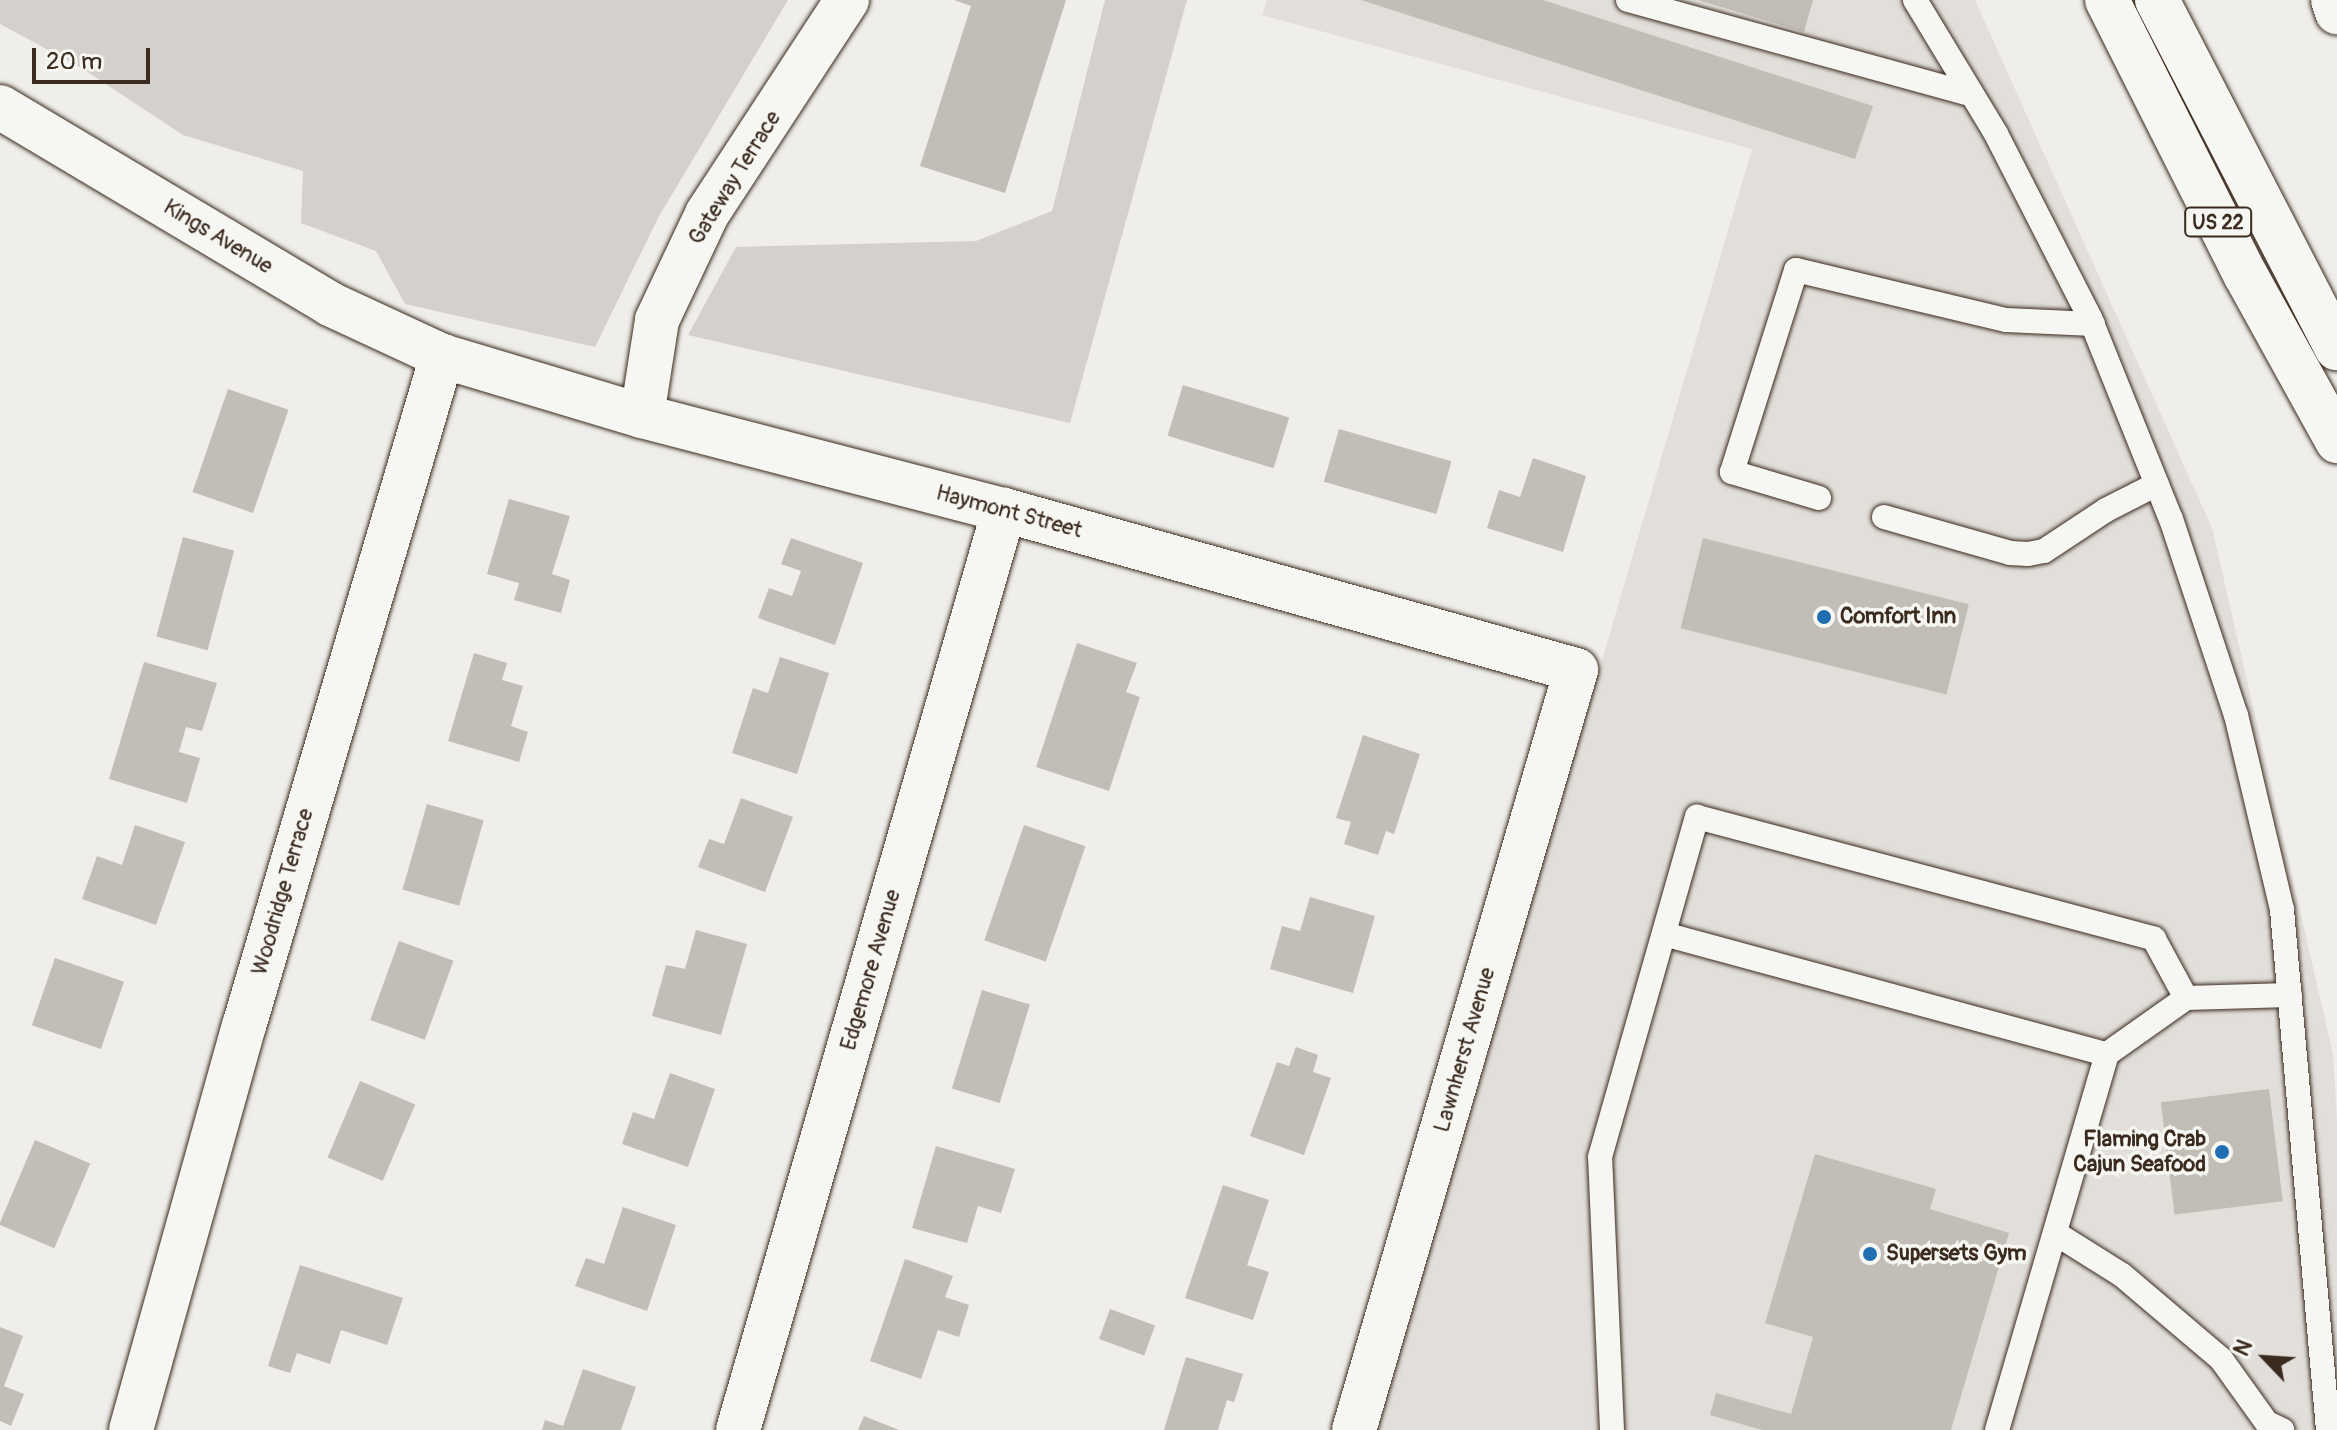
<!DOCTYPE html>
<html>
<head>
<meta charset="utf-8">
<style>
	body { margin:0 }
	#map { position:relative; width:2337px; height:1430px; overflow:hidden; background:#efeeea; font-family:Pangolin,sans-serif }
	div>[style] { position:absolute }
	.built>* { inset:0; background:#e2dfdb }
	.green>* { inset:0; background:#d4d1cc }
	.building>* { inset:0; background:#c2bdb7; transform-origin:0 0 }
	.roads { filter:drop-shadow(0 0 2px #3b2a1e) drop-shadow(0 0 2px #3b2a1e) }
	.service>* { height:24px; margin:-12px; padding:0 12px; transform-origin:12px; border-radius:12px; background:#f6f6f2 }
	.minor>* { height:44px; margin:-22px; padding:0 22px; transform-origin:22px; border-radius:22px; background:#f6f6f2 }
	.secondary>* { height:44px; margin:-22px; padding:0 22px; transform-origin:22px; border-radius:22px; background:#f6f6f2 }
	.motorway>* { height:44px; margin:-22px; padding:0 22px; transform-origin:22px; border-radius:22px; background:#f6f6f2 }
	.dots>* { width:22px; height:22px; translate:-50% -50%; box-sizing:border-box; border:4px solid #f6f6f2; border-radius:50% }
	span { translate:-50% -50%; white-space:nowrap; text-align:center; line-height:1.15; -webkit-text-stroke:7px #f6f6f2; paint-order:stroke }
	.shield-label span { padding:2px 6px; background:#f6f6f2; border:2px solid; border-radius:6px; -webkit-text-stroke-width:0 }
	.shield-label { font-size:20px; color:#3b2a1e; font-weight:700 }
	.street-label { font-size:22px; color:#3b2a1e }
	.poi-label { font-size:22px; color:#3b2a1e; font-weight:700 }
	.left { translate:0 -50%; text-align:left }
	.right { translate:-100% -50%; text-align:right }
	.north { position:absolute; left:2225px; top:1318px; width:80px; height:80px; -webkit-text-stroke:6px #f6f6f2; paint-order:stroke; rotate:295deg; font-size:22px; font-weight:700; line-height:32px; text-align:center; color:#3b2a1e }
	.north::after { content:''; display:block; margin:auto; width:28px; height:36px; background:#3b2a1e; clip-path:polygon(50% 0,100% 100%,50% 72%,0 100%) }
	.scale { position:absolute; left:32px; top:48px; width:118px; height:36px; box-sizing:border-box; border:4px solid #3b2a1e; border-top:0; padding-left:10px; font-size:24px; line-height:28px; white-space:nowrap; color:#3b2a1e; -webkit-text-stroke:6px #f6f6f2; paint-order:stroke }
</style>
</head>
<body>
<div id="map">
	<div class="built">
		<i style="clip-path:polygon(1267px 0,1975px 0,2212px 528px,2333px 1054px,2337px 1121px,2337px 1430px,1376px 1430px,1752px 149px,1262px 15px)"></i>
	</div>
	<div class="green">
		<i style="clip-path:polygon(0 0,788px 0,658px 218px,595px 347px,405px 304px,376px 251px,301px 223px,303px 171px,183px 135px,80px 67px,0 24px)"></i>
		<i style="clip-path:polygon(1105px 0,1187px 0,1070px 423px,688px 335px,736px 247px,976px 241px,1052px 211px)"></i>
	</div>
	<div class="building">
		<i style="clip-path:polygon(1066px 0,1005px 193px,920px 166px,971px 6px,954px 0)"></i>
		<i style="clip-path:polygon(1361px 0,1543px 0,1873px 106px,1855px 159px)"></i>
		<i style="clip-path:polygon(1698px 0,1813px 0,1804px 32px)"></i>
		<i style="left:1183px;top:385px;width:111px;height:53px;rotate:17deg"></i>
		<i style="left:228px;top:389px;width:64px;height:109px;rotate:19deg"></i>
		<i style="left:1339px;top:429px;width:117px;height:55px;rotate:16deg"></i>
		<i style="clip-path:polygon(1533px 458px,1586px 476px,1563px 552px,1487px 528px,1499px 490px,1520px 497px)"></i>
		<i style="clip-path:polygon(509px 499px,570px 516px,552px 574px,570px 580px,561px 613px,514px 600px,519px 583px,487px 574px)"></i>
		<i style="left:183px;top:537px;width:53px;height:103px;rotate:15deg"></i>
		<i style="clip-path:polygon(791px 538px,863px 563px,835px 645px,758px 618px,769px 588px,792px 596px,801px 571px,781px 564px)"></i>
		<i style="left:1703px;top:538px;width:274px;height:93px;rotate:14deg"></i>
		<i style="clip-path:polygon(1077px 643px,1137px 663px,1126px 692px,1140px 697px,1109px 791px,1036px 767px)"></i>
		<i style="clip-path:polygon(474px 653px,507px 663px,502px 680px,523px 686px,511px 726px,528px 732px,519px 762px,448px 741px)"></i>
		<i style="clip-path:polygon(780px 657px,829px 673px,797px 774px,732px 753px,753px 688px,768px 693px)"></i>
		<i style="clip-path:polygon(144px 662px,217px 683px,202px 731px,186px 727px,179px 752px,200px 758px,187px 803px,109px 779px)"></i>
		<i style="clip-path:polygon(1363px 735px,1420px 754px,1394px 834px,1386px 831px,1378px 855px,1344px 844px,1351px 822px,1336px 818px)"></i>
		<i style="clip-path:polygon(741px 798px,793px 817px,765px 892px,698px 867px,709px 839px,724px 844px)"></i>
		<i style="left:427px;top:804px;width:59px;height:89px;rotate:16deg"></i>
		<i style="clip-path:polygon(135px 825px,185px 842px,156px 925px,82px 899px,97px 856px,122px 865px)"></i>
		<i style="left:1024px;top:825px;width:65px;height:122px;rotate:19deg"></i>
		<i style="clip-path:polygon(1310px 897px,1375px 916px,1353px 993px,1270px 969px,1282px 926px,1300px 931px)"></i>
		<i style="clip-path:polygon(696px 930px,747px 944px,721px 1035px,652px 1016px,666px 965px,685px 969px)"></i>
		<i style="left:399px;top:941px;width:58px;height:84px;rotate:20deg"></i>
		<i style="left:55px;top:958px;width:73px;height:71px;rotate:19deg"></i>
		<i style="left:982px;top:990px;width:50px;height:103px;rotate:17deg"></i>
		<i style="clip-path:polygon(1296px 1047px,1318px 1055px,1313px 1072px,1331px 1078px,1304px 1155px,1250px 1136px,1277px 1062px,1289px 1066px)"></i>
		<i style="clip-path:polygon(670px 1073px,715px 1089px,688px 1167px,622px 1144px,633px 1112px,654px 1119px)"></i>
		<i style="left:360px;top:1081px;width:60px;height:83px;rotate:23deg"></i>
		<i style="left:2269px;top:1089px;width:113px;height:109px;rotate:83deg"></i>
		<i style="left:35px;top:1140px;width:60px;height:92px;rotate:23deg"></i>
		<i style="clip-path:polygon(936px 1146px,1015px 1169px,1001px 1213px,978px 1206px,967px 1243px,912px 1228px)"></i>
		<i style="clip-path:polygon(1815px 1154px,1936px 1189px,1930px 1209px,2009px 1233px,1951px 1430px,1762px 1430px,1710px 1415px,1716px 1393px,1791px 1414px,1813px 1337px,1765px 1323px)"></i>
		<i style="clip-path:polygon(1223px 1185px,1269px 1200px,1247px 1265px,1269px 1272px,1253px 1320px,1185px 1298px)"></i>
		<i style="clip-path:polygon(623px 1207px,676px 1225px,647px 1311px,575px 1286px,586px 1258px,604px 1264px)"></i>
		<i style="clip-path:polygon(905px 1259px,953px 1276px,945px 1297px,969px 1305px,959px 1337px,938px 1330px,921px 1379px,870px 1361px)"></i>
		<i style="clip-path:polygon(300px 1265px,403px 1298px,387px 1345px,341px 1330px,330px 1364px,297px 1353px,290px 1373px,268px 1366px)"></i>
		<i style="left:1110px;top:1309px;width:48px;height:32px;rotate:20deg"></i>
		<i style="clip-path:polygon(0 1327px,23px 1336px,4px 1386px,24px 1394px,11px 1426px,0 1421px)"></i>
		<i style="clip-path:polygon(1186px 1357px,1243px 1374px,1234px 1402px,1227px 1400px,1218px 1430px,1164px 1430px)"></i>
		<i style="clip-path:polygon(583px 1369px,636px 1387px,621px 1430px,542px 1430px,545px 1420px,563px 1426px)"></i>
		<i style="clip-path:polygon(864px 1416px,899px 1430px,858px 1430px)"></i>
	</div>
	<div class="roads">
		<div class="service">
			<i style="left:1628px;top:0;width:357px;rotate:15.4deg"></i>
			<i style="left:1915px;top:0;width:157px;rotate:58.8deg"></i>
			<i style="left:1996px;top:134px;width:207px;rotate:62.9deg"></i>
			<i style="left:2090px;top:318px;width:217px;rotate:68.1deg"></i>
			<i style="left:2171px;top:519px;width:206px;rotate:71.7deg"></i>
			<i style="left:2236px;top:715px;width:200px;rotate:76.7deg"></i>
			<i style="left:2282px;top:910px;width:522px;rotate:84.94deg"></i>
			<i style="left:1819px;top:498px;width:91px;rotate:-163.4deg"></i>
			<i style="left:1732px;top:472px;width:212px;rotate:-72.4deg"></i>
			<i style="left:1796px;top:270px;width:216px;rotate:13.4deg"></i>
			<i style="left:2006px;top:320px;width:87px;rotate:2.6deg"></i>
			<i style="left:1884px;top:517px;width:131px;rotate:15.9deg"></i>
			<i style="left:2010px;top:553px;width:18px;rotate:3deg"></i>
			<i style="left:2028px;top:554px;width:16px;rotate:-11deg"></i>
			<i style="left:2044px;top:551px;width:74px;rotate:-33.5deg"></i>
			<i style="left:2106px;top:510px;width:57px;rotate:-27deg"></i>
			<i style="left:1664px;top:934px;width:459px;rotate:15.2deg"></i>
			<i style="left:2055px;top:1233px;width:79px;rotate:32.1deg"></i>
			<i style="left:2122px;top:1275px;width:130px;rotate:40.3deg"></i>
			<i style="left:2221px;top:1359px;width:79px;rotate:54.3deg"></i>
			<i style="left:2267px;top:1423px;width:17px;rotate:25deg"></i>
			<i style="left:1612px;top:1430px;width:273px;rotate:-92.5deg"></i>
			<i style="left:1600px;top:1157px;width:354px;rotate:-74.1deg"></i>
			<i style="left:1697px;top:817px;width:473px;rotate:14.9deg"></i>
			<i style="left:2154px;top:939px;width:67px;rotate:61.5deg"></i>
			<i style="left:1997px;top:1430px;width:392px;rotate:-73.7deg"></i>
			<i style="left:2107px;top:1054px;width:97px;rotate:-35.3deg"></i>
			<i style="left:2186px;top:998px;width:104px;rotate:-1.7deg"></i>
		</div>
		<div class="minor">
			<i style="left:0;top:107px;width:384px;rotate:30.8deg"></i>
			<i style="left:330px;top:304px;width:123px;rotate:24.9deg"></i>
			<i style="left:442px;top:356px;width:209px;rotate:16.7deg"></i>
			<i style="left:642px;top:416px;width:374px;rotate:14.6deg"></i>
			<i style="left:1004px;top:510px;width:594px;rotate:15.63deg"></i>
			<i style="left:1576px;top:670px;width:792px;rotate:106.28deg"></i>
			<i style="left:642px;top:416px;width:97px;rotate:-81.1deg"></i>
			<i style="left:657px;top:320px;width:117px;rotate:-64.7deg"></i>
			<i style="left:707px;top:214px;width:256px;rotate:-56.8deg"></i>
			<i style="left:131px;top:1430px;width:420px;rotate:-74.4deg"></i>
			<i style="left:244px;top:1026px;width:699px;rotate:-73.54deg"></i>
			<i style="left:738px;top:1430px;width:958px;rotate:-73.87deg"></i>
		</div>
		<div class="secondary">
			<i style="left:2333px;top:0;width:13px;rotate:72deg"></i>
		</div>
		<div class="motorway">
			<i style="left:2107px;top:0;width:307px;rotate:63.3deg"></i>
			<i style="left:2245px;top:274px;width:191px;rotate:61.1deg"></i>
			<i style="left:2157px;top:0;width:392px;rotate:62.7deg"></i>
		</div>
	</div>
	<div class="dots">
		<i style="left:1824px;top:617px;background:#1f6fb2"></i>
		<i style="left:2222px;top:1152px;background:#1f6fb2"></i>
		<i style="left:1870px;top:1254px;background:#1f6fb2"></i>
	</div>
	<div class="shield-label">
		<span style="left:2218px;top:222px">US 22</span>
	</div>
	<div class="street-label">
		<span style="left:735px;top:178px;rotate:-58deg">Gateway Terrace</span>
		<span style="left:218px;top:237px;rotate:31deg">Kings Avenue</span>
		<span style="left:1009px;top:512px;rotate:15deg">Haymont Street</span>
		<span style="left:283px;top:892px;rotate:-74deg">Woodridge Terrace</span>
		<span style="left:871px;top:970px;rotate:-74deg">Edgemore Avenue</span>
		<span style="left:1465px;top:1050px;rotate:-74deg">Lawnherst Avenue</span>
	</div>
	<div class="poi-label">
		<span class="left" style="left:1840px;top:617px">Comfort Inn</span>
		<span class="right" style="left:2206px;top:1152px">Flaming Crab<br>Cajun Seafood</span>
		<span class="left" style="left:1886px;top:1254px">Supersets Gym</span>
	</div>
	<div class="north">N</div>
	<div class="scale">20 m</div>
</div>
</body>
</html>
